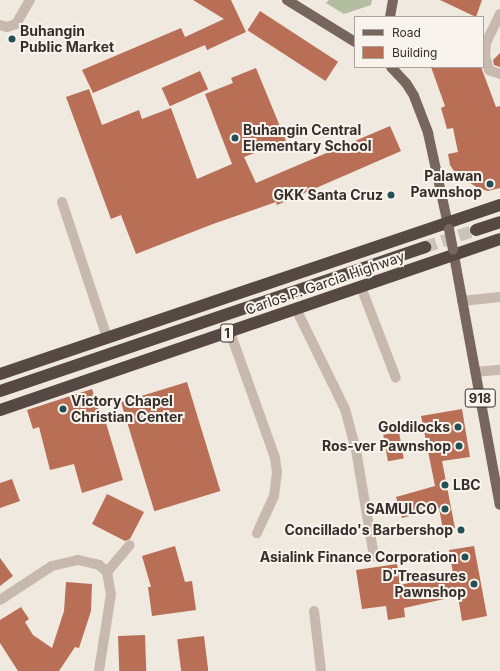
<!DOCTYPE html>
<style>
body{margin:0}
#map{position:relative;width:500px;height:671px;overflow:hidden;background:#f0e9e0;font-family:Inter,sans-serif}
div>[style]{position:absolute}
.green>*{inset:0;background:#b3bea1}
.building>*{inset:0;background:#b86f55;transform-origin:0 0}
.highway-tunnel>*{height:12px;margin-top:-6px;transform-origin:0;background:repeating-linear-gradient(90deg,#cbc4bc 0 12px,transparent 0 18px)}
.minor>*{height:10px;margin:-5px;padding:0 5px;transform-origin:5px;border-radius:5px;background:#c7b9ad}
.major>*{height:10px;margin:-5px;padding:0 5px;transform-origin:5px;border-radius:5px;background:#76665d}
.highway>*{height:12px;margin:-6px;padding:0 6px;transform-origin:6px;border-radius:6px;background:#564943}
.major-bridge>*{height:10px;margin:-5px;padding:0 5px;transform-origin:5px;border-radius:5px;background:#76665d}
.dots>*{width:11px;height:11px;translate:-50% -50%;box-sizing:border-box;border:2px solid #f8f3ec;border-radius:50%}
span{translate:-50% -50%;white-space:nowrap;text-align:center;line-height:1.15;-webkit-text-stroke:4px #f8f3ec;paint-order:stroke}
.shield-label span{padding:1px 3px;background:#f8f3ec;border:1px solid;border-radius:3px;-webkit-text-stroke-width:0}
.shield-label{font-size:13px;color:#362e2a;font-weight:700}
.poi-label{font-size:14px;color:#362e2a;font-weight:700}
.left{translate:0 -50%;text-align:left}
.right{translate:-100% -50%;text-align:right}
.street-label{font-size:14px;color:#362e2a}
.legend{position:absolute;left:354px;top:16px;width:130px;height:52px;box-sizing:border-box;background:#f8f3ec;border:1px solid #aaa49e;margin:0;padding:5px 7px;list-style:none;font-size:12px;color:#362e2a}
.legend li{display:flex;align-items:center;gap:8px;height:20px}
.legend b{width:20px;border:1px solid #aaa49e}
</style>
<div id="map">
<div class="green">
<div style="clip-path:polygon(329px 0,372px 0,371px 5px,344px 14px,326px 3px)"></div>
</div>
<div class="building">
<div style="clip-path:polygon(193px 0,231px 0,246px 32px,207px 50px,205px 45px,93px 93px,82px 70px,181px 28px,185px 37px,224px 19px)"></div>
<div style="clip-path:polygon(440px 0,482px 0,476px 17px)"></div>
<div style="left:260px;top:11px;width:93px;height:23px;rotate:33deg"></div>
<div style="clip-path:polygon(500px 53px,500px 67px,494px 65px,493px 60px)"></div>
<div style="clip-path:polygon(431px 67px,481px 67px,496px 107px,500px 106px,500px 188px,488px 191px,478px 188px,456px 174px,450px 165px,448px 154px,458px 152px,453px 128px,447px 129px,441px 108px,445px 106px)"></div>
<div style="clip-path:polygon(256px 68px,286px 141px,244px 157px,256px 183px,390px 126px,401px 151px,277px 205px,276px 202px,213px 224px,136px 254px,121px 215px,111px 219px,66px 97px,89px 89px,102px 125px,139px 110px,142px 119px,171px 108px,197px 179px,232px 164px,205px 94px,233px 83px,231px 78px)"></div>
<div style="left:200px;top:71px;width:20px;height:42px;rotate:66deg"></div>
<div style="left:187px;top:382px;width:114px;height:69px;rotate:73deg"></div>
<div style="clip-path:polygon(92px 389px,100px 414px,103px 413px,123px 480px,82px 493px,74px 464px,50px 470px,39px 427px,33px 429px,27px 410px)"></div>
<div style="clip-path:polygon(462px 409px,470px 457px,442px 461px,455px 528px,443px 530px,439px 508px,402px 518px,396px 497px,435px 486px,421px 416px)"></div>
<div style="left:399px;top:432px;width:27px;height:16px;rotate:80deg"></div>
<div style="clip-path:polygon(12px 479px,20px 501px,0 508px,0 483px)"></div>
<div style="clip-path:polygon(107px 494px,144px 512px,130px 539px,125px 541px,92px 524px)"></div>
<div style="clip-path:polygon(175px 546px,185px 582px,192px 581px,196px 610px,152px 616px,148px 587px,151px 587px,142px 556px)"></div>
<div style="clip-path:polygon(474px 546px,487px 616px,462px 621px,458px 596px,404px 608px,405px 617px,388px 620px,386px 606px,362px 609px,356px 570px,397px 564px,400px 585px,453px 573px,449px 550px)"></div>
<div style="clip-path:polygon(0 558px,13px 576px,0 586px)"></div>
<div style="clip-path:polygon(66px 582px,92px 584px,91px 611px,79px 648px,75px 647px,59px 671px,18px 671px,0 643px,0 620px,21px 607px,29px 619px,25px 622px,33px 635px,52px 648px,64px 611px)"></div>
<div style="left:145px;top:635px;width:36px;height:27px;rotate:88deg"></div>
<div style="left:204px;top:636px;width:35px;height:27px;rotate:83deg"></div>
</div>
<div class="highway-tunnel">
<div style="left:425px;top:247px;width:54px;rotate:-18.4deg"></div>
</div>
<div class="minor">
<div style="left:500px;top:14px;width:32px;rotate:116deg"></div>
<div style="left:486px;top:43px;width:13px;rotate:94deg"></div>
<div style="left:485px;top:56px;width:15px;rotate:74deg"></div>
<div style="left:489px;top:70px;width:12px;rotate:20deg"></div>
<div style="left:0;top:25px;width:7px;rotate:16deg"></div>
<div style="left:7px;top:27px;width:9px;rotate:-18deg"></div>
<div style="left:16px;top:24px;width:28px;rotate:-60deg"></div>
<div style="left:62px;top:202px;width:142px;rotate:71.6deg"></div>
<div style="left:361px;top:287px;width:97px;rotate:69deg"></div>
<div style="left:462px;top:301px;width:38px;rotate:-6deg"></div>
<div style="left:296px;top:309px;width:111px;rotate:63.9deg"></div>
<div style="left:345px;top:409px;width:42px;rotate:75deg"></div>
<div style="left:356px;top:450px;width:108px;rotate:80.4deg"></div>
<div style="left:230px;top:332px;width:134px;rotate:70.3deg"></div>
<div style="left:275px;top:458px;width:14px;rotate:82deg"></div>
<div style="left:277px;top:472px;width:24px;rotate:97deg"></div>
<div style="left:274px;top:496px;width:41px;rotate:114.7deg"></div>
<div style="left:475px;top:372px;width:25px;rotate:-5deg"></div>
<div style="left:107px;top:572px;width:35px;rotate:-50deg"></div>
<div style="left:0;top:600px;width:62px;rotate:-33.2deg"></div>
<div style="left:52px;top:566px;width:27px;rotate:-13deg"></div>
<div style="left:78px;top:560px;width:22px;rotate:13deg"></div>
<div style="left:99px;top:565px;width:11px;rotate:41deg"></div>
<div style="left:107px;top:572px;width:22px;rotate:80deg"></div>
<div style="left:111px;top:594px;width:78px;rotate:98.9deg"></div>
<div style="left:314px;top:611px;width:60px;rotate:83.3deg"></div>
</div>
<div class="major">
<div style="left:287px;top:0;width:80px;rotate:31.7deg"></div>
<div style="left:390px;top:17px;width:17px;rotate:-80deg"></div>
<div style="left:391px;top:67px;width:22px;rotate:47deg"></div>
<div style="left:406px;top:83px;width:15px;rotate:58deg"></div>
<div style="left:414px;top:96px;width:40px;rotate:69deg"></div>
<div style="left:428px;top:133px;width:98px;rotate:77.7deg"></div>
<div style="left:453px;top:250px;width:259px;rotate:79.6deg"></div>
</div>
<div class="highway">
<div style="left:476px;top:230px;width:25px;rotate:-18deg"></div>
<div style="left:0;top:374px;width:528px;rotate:-18.68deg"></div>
<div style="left:0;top:391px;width:449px;rotate:-18.7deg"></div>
<div style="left:0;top:410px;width:528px;rotate:-18.88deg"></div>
</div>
<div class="major-bridge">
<div style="left:449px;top:229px;width:21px;rotate:79deg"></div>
</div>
<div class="dots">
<div style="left:12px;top:39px;background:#244f53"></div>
<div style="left:235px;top:138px;background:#244f53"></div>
<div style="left:490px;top:184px;background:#244f53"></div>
<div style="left:391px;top:195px;background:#244f53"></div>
<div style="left:63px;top:409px;background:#244f53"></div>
<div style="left:458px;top:427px;background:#244f53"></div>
<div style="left:459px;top:446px;background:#244f53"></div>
<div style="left:445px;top:485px;background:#244f53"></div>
<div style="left:445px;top:509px;background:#244f53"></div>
<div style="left:461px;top:530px;background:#244f53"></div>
<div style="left:465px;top:557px;background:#244f53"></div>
<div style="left:474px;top:584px;background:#244f53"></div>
</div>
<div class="shield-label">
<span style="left:227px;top:333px">1</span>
<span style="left:480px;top:398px">918</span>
</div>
<div class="poi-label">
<span class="left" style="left:20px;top:39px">Buhangin<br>Public Market</span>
<span class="left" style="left:243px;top:138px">Buhangin Central<br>Elementary School</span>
<span class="right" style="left:482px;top:184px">Palawan<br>Pawnshop</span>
<span class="right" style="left:383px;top:195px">GKK Santa Cruz</span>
<span class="left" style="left:71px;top:409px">Victory Chapel<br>Christian Center</span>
<span class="right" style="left:450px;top:427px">Goldilocks</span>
<span class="right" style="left:451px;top:446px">Ros-ver Pawnshop</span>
<span class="left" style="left:453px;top:485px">LBC</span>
<span class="right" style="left:437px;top:509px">SAMULCO</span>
<span class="right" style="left:453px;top:530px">Concillado's Barbershop</span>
<span class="right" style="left:457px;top:557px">Asialink Finance Corporation</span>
<span class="right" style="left:466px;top:584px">D'Treasures<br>Pawnshop</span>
</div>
<div class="street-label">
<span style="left:325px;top:283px;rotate:-19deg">Carlos P. Garcia Highway</span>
</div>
<ul class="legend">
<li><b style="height:5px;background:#76665d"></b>Road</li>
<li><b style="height:11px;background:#b86f55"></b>Building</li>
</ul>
</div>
